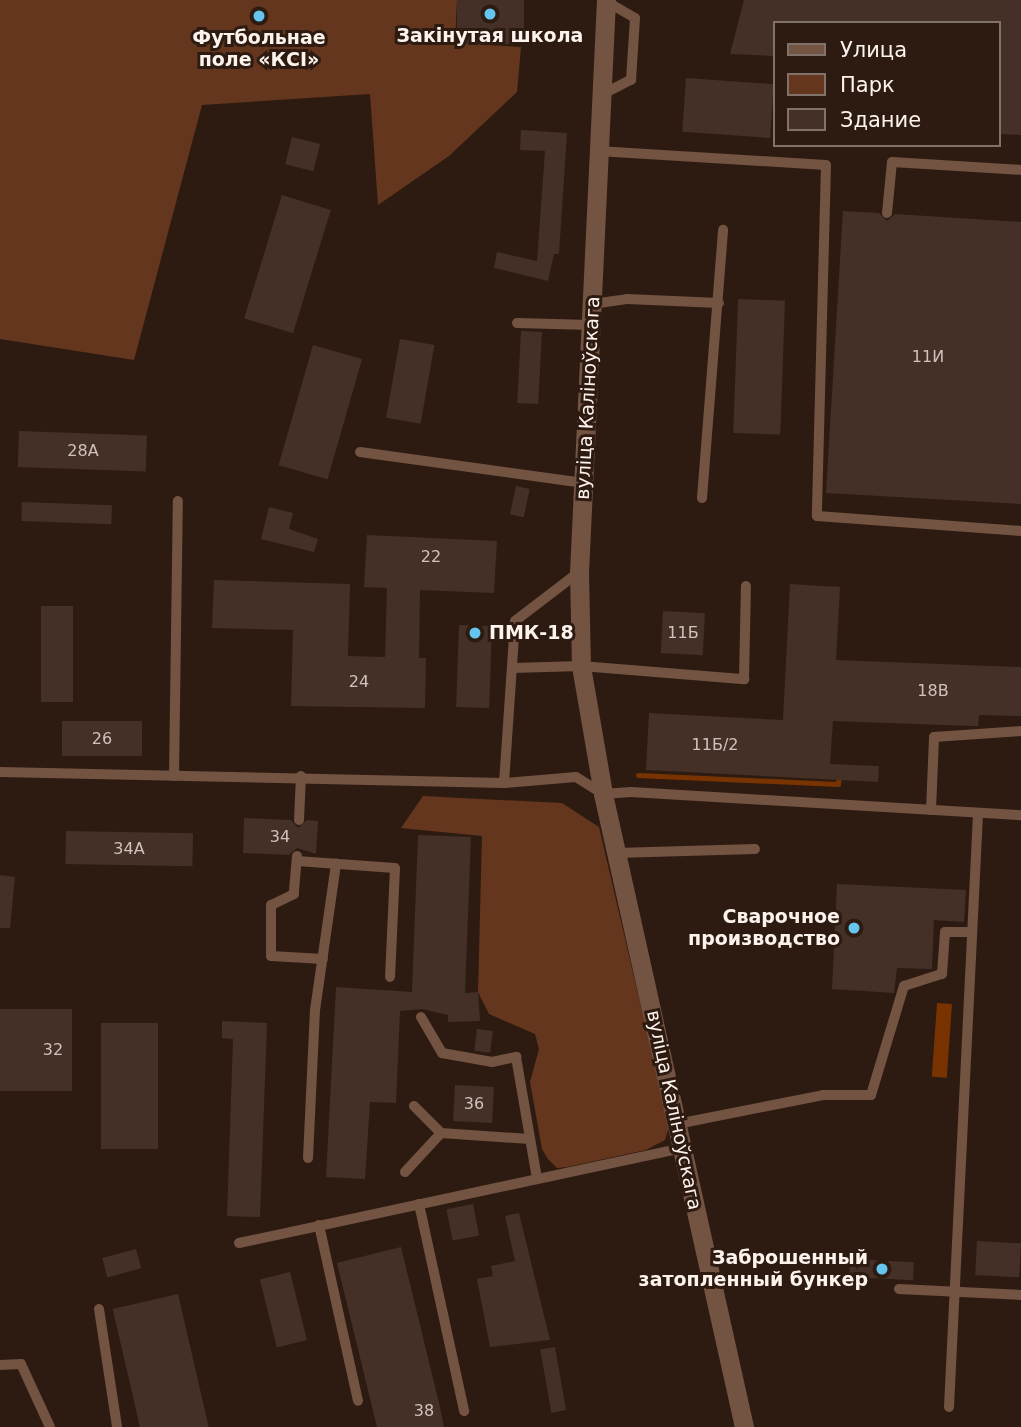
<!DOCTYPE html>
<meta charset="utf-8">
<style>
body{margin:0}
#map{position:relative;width:1021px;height:1427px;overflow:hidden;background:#2d1b11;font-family:"DejaVu Sans",sans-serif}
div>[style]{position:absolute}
.green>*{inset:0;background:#64361d}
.water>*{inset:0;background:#793300;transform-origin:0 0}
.stream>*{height:5px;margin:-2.5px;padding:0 2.5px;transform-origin:2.5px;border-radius:2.5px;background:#793300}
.building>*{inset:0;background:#443026;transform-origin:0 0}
.service>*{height:10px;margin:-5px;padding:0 5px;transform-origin:5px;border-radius:5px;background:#735342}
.tertiary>*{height:19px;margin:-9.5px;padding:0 9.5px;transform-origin:9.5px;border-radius:9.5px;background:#735342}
.dots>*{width:19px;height:19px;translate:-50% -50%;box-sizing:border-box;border:4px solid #2d1b11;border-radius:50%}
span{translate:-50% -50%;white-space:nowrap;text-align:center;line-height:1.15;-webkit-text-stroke:6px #2d1b11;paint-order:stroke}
.number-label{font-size:16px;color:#cfc2bb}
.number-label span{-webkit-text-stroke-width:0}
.poi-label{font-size:19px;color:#fdf3ed;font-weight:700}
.left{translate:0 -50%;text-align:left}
.right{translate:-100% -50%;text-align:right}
.street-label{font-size:19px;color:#fdf3ed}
.legend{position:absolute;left:773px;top:21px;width:228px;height:126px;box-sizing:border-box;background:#2d1b11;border:2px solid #807169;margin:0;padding:9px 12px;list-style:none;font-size:21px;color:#fdf3ed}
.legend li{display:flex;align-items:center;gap:14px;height:35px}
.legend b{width:35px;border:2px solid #807169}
</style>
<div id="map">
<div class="green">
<div style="clip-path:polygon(0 0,457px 0,455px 43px,521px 47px,517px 92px,449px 156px,378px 205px,370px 94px,202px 105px,134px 360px,0 339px)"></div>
<div style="clip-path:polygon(423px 796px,562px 803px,599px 827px,669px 1127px,665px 1140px,646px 1150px,567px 1167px,557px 1168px,548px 1159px,542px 1149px,530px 1082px,539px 1049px,535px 1034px,489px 1014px,478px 992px,482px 836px,401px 828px)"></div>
</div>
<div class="water">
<div style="left:937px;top:1003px;width:15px;height:74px;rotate:4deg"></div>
</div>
<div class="stream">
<div style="left:638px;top:775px;width:200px;rotate:2.6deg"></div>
<div style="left:838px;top:784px;width:9px;rotate:-84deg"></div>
</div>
<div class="building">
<div style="left:457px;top:0;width:67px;height:44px"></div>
<div style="clip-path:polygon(744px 0,1021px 0,1021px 135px,998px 134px,998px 23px,774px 23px,774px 56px,730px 54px)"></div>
<div style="left:686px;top:78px;width:88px;height:54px;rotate:4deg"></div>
<div style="clip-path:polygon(521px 130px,567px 133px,559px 254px,554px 254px,548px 281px,494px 268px,497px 252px,537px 261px,545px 151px,520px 150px)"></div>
<div style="left:292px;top:137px;width:29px;height:28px;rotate:14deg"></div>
<div style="left:282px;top:195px;width:51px;height:129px;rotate:17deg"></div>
<div style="clip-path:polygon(843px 211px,879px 213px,887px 221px,895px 214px,1021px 222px,1021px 504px,826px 493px)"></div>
<div style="left:738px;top:299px;width:47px;height:134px;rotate:2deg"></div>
<div style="left:521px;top:331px;width:21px;height:72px;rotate:3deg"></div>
<div style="left:400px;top:339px;width:35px;height:80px;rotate:10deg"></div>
<div style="left:313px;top:345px;width:51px;height:125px;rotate:16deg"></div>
<div style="left:19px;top:431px;width:128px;height:36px;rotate:2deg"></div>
<div style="left:516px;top:486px;width:14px;height:29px;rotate:12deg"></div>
<div style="left:22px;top:502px;width:90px;height:19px;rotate:2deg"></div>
<div style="clip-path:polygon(269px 507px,293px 513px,289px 529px,318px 539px,314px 552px,261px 539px)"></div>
<div style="clip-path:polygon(367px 535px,497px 541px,494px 593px,420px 590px,419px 658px,426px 658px,425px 708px,291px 706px,293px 630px,212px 628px,214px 580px,350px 584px,348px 656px,385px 657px,387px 588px,364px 587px)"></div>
<div style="clip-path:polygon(790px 584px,840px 587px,836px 660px,1021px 667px,1021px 716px,979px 715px,978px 726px,972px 726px,833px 721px,830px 764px,879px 766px,878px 782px,646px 770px,649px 713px,783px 720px)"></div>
<div style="left:41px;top:606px;width:32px;height:96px"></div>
<div style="left:663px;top:611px;width:42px;height:42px;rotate:3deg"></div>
<div style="left:459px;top:625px;width:33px;height:82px;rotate:2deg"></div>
<div style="left:62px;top:721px;width:80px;height:35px"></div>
<div style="clip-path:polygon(244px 818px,291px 820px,298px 828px,307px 820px,318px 821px,316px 854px,297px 848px,289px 855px,243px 853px)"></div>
<div style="left:66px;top:831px;width:127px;height:33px;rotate:1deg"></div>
<div style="clip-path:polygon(418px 835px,471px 837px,465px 993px,478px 992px,480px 1021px,448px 1022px,448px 1015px,422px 1009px,400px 1011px,396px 1103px,370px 1102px,365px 1179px,326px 1177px,336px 987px,412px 992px)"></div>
<div style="clip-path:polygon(0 875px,15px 877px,10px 928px,0 928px)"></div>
<div style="clip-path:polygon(837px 884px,966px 890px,964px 922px,934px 920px,932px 969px,897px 968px,894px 993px,832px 989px)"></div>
<div style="left:72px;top:1009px;width:82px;height:72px;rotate:90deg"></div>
<div style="clip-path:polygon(222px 1021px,267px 1023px,260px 1217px,227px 1216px,233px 1039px,222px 1038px)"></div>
<div style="left:101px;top:1023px;width:57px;height:126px"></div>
<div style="left:477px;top:1029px;width:16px;height:22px;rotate:7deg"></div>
<div style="left:455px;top:1085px;width:39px;height:36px;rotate:3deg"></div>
<div style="left:473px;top:1204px;width:32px;height:27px;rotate:79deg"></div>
<div style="clip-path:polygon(519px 1213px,550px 1340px,490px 1347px,477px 1279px,493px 1276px,491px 1266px,515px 1261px,505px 1216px)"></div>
<div style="left:977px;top:1241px;width:44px;height:34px;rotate:3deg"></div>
<div style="clip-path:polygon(401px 1247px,439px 1403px,444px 1427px,377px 1427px,375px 1419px,337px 1263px)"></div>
<div style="left:136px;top:1249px;width:20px;height:35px;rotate:75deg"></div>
<div style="left:850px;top:1259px;width:64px;height:18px;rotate:3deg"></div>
<div style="left:290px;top:1272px;width:70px;height:31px;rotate:76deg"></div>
<div style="left:178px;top:1294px;width:137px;height:67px;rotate:77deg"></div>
<div style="left:555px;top:1347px;width:64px;height:15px;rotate:80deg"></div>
</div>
<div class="service">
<div style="left:601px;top:95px;width:34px;rotate:-27deg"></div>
<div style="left:631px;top:80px;width:62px;rotate:-86.3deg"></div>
<div style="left:635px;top:18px;width:34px;rotate:-150deg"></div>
<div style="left:598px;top:151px;width:228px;rotate:3.5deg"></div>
<div style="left:826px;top:165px;width:351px;rotate:91.5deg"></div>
<div style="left:817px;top:516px;width:205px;rotate:4.2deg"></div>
<div style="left:887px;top:213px;width:51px;rotate:-84.4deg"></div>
<div style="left:892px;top:162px;width:129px;rotate:3.5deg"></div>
<div style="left:592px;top:304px;width:35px;rotate:-8deg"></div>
<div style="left:627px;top:299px;width:92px;rotate:2.5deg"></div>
<div style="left:517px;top:323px;width:74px;rotate:1.5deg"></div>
<div style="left:360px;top:452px;width:226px;rotate:7.9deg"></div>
<div style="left:702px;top:498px;width:269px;rotate:-85.5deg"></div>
<div style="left:512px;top:668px;width:69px;rotate:-1.7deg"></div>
<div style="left:581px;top:666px;width:164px;rotate:4.6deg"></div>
<div style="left:744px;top:679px;width:93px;rotate:-88.8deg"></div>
<div style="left:0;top:772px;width:504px;rotate:1.25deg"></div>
<div style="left:504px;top:783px;width:72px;rotate:-4.8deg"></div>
<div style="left:576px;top:777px;width:32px;rotate:32deg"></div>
<div style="left:603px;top:794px;width:28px;rotate:-4deg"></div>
<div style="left:631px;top:792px;width:391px;rotate:3.4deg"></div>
<div style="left:174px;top:776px;width:275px;rotate:-89.2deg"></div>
<div style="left:504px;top:783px;width:162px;rotate:-86.1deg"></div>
<div style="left:515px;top:621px;width:81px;rotate:-37.4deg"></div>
<div style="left:931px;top:810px;width:73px;rotate:-87.6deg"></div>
<div style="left:934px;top:737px;width:87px;rotate:-3.9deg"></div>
<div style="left:299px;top:820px;width:44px;rotate:-87.4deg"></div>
<div style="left:616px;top:853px;width:139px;rotate:-1.6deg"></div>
<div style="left:297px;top:856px;width:38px;rotate:95deg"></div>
<div style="left:294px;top:894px;width:25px;rotate:154deg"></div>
<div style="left:271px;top:905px;width:51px;rotate:90deg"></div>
<div style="left:271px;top:956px;width:52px;rotate:3.3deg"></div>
<div style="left:297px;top:861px;width:98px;rotate:4.1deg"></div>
<div style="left:395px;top:868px;width:109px;rotate:92.6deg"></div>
<div style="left:421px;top:1017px;width:42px;rotate:59.7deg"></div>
<div style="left:442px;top:1053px;width:51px;rotate:10.2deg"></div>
<div style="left:492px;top:1062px;width:25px;rotate:-12deg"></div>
<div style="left:516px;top:1057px;width:123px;rotate:80.2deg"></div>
<div style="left:414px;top:1106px;width:38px;rotate:45deg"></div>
<div style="left:441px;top:1133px;width:89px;rotate:3.9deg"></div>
<div style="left:677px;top:1124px;width:149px;rotate:-11.2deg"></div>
<div style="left:823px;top:1095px;width:48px"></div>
<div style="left:871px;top:1095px;width:114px;rotate:-73.2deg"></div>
<div style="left:904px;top:986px;width:40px;rotate:-18deg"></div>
<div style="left:942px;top:974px;width:42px;rotate:-85.9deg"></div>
<div style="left:945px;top:932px;width:27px"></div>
<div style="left:308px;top:1158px;width:148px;rotate:-87.3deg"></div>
<div style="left:315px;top:1010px;width:148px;rotate:-81.8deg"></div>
<div style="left:405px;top:1172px;width:53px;rotate:-47.3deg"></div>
<div style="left:419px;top:1204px;width:212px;rotate:77.7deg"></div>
<div style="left:319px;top:1225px;width:180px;rotate:77.5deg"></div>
<div style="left:239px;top:1243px;width:453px;rotate:-12.1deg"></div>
<div style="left:899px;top:1289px;width:122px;rotate:2.8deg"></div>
<div style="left:99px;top:1309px;width:119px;rotate:81.3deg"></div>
<div style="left:0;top:1365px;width:21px;rotate:-3deg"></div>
<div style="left:21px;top:1364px;width:69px;rotate:65.3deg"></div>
<div style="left:949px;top:1407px;width:594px;rotate:-87.2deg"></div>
</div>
<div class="tertiary">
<div style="left:606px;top:0;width:573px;rotate:92.7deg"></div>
<div style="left:579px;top:572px;width:94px;rotate:88.8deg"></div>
<div style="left:581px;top:666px;width:130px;rotate:80.2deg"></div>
<div style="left:603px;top:794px;width:649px;rotate:77.44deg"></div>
</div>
<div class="dots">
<div style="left:490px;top:14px;background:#64c5ee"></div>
<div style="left:259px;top:16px;background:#64c5ee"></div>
<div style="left:475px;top:633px;background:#64c5ee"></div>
<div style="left:854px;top:928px;background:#64c5ee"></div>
<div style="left:882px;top:1269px;background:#64c5ee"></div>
</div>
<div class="number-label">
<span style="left:928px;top:357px">11И</span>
<span style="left:83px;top:451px">28А</span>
<span style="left:431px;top:557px">22</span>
<span style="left:683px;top:633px">11Б</span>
<span style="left:359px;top:682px">24</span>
<span style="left:933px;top:691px">18В</span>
<span style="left:102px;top:739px">26</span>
<span style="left:715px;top:745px">11Б/2</span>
<span style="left:280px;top:837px">34</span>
<span style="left:129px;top:849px">34А</span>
<span style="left:53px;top:1050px">32</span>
<span style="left:474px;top:1104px">36</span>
<span style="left:424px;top:1411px">38</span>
</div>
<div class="poi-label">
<span style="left:490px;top:36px">Закінутая школа</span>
<span style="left:259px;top:49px">Футбольнае<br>поле «КСІ»</span>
<span class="left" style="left:489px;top:633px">ПМК-18</span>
<span class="right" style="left:840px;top:928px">Сварочное<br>производство</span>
<span class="right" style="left:868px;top:1269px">Заброшенный<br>затопленный бункер</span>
</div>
<div class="street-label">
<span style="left:588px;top:398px;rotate:-87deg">вуліца Каліноўскага</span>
<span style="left:674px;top:1110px;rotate:78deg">вуліца Каліноўскага</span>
</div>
<ul class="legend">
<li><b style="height:9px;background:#735342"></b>Улица</li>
<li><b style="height:19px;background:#64361d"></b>Парк</li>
<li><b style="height:19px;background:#443026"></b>Здание</li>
</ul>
</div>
